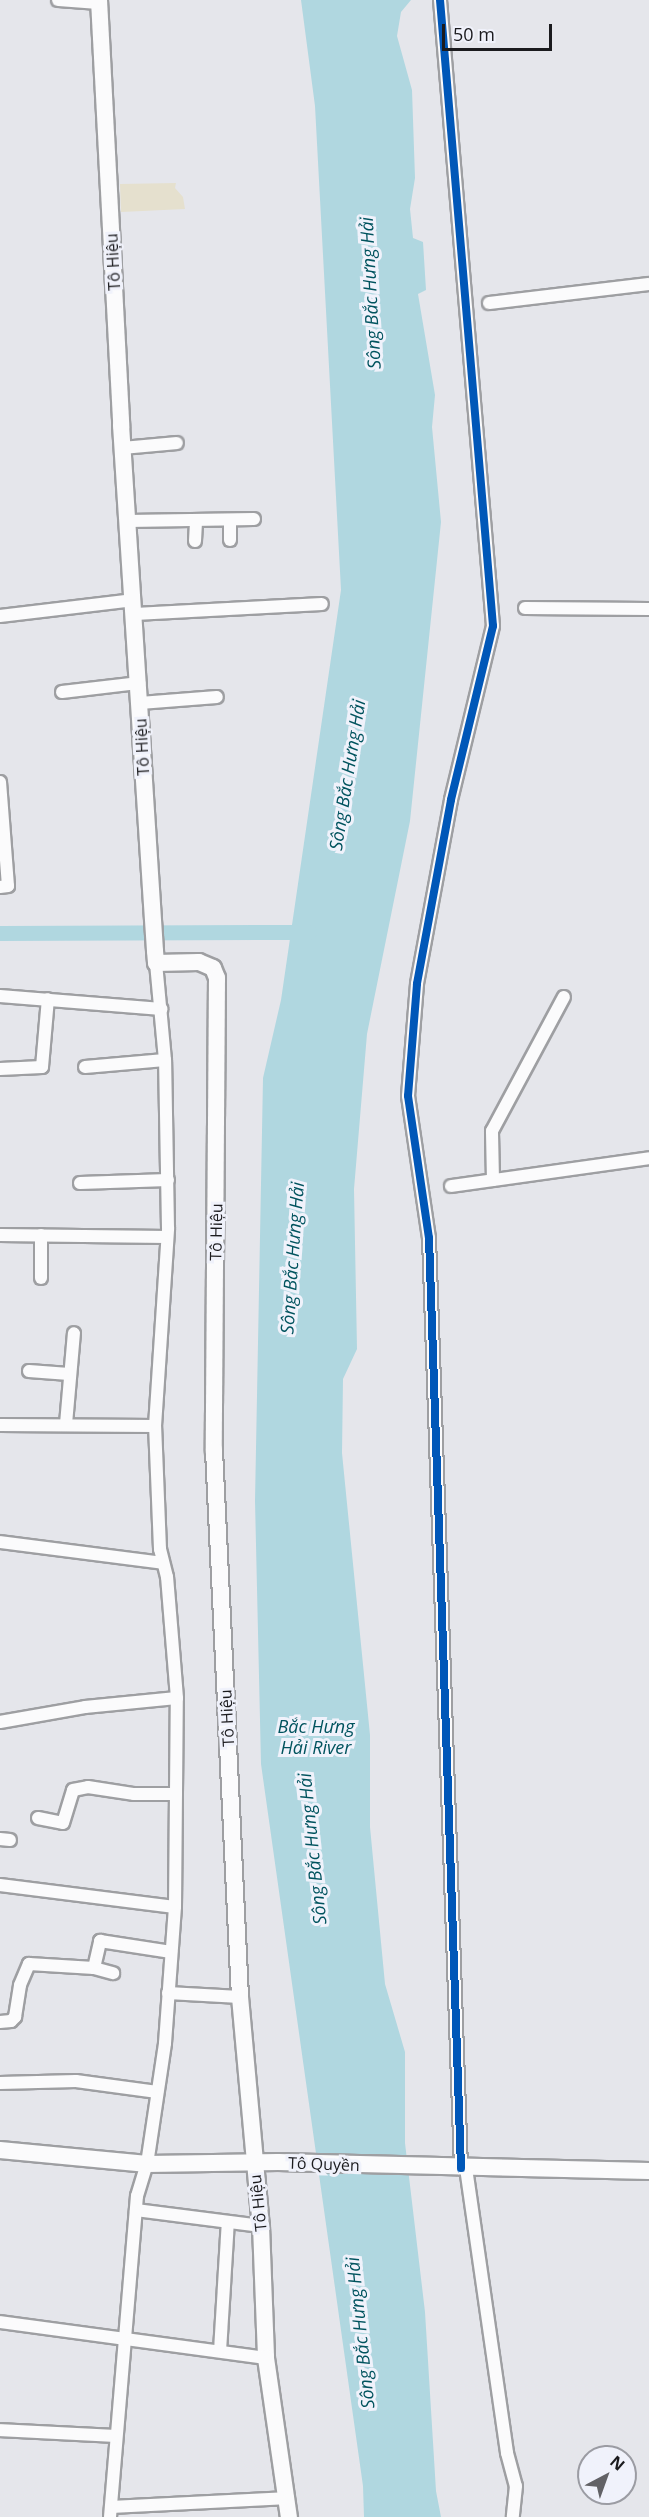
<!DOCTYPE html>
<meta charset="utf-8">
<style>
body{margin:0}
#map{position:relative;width:649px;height:2517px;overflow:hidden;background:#e5e6eb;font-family:"Open Sans",sans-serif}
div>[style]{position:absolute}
.sand>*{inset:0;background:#e5e0ce}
.water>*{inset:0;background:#b0d7e0}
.canal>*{height:15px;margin:-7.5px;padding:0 7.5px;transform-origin:7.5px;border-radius:7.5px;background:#b0d7e0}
.roads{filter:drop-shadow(2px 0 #9e9fa2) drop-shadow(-2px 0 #9e9fa2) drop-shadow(0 2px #9e9fa2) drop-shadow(0 -2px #9e9fa2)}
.minor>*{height:12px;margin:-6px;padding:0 6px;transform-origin:6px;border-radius:6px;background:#fbfbfc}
.secondary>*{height:16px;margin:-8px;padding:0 8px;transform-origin:8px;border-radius:8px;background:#fbfbfc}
.cycleway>*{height:8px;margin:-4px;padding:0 4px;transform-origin:4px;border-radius:4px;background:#0057b8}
span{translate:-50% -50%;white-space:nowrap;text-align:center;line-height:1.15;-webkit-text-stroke:6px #f0f2fb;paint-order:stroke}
.street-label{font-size:16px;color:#1b1b1e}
.water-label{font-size:18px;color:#00535e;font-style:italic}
.north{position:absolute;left:577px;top:2445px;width:60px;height:60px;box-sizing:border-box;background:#f0f2fb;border:2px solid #9b9ca3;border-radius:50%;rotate:41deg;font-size:16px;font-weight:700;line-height:24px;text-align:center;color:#1b1b1e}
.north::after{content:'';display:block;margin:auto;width:21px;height:27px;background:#626266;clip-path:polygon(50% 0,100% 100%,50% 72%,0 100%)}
.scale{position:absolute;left:442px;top:24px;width:110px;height:27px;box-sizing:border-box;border:3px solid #1b1b1e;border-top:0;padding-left:8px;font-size:18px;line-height:21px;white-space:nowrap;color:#1b1b1e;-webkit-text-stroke:4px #f0f2fb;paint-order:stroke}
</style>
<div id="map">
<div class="sand">
<div style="clip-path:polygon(176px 183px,175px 188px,183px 197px,185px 209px,121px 212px,120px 184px)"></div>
</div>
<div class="water">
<div style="clip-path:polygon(301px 0,411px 0,401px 12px,397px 36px,412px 90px,415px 178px,410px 209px,413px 238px,423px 242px,426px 290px,418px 294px,435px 395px,432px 427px,441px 522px,410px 821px,367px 1034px,354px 1189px,357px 1349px,343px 1379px,342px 1453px,370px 1735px,370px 1827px,385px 1984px,405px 2052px,405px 2143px,425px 2312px,436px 2491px,441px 2517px,364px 2517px,363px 2486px,261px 1764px,255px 1501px,263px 1078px,281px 1000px,341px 590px,315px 106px)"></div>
</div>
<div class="canal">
<div style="left:0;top:933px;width:309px;rotate:-0.2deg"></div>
</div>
<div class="roads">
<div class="minor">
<div style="left:58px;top:0;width:41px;rotate:4.2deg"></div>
<div style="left:440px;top:0;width:628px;rotate:85.16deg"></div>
<div style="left:493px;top:626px;width:179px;rotate:103.6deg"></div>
<div style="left:451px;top:800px;width:187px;rotate:100.5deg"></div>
<div style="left:417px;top:984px;width:112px;rotate:94.6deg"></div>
<div style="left:408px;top:1096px;width:144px;rotate:81.6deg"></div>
<div style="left:429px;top:1238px;width:931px;rotate:88.03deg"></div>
<div style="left:489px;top:303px;width:161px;rotate:-6.8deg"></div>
<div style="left:123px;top:448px;width:54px;rotate:-5.3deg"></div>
<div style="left:230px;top:520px;width:20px;rotate:90deg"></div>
<div style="left:128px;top:521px;width:126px;rotate:-0.9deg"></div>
<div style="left:195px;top:541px;width:21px;rotate:-87deg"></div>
<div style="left:525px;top:608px;width:124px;rotate:0.5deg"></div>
<div style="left:135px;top:614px;width:187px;rotate:-3.1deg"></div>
<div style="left:0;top:616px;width:135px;rotate:-6.8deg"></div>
<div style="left:62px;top:692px;width:78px;rotate:-6.7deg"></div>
<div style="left:140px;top:703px;width:77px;rotate:-4.5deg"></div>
<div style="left:0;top:782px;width:104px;rotate:85.6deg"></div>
<div style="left:8px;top:886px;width:8px;rotate:173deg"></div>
<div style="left:0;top:996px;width:162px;rotate:4.6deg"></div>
<div style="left:85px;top:1067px;width:80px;rotate:-5deg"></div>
<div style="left:0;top:1069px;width:42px;rotate:-2.7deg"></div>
<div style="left:42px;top:1067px;width:68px;rotate:-85deg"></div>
<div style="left:493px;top:1180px;width:49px;rotate:-91.2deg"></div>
<div style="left:492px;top:1131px;width:152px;rotate:-61.8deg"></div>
<div style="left:80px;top:1183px;width:88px;rotate:-2deg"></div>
<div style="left:451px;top:1186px;width:200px;rotate:-8deg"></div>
<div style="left:0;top:1235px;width:167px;rotate:0.7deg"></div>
<div style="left:41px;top:1278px;width:43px;rotate:-90deg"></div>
<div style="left:29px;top:1371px;width:40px;rotate:4.3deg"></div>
<div style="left:66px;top:1424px;width:91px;rotate:-85deg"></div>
<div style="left:0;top:1425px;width:155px;rotate:0.4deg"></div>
<div style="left:0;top:1542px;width:164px;rotate:7.3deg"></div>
<div style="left:0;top:1722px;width:86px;rotate:-10deg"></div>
<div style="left:85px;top:1707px;width:92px;rotate:-5.6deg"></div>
<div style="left:38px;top:1818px;width:25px;rotate:11deg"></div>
<div style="left:63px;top:1823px;width:34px;rotate:-73deg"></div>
<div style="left:73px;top:1790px;width:15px;rotate:-11deg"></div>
<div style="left:88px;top:1787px;width:47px;rotate:8.7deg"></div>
<div style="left:134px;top:1794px;width:42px"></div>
<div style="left:0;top:1839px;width:10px;rotate:6deg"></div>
<div style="left:0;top:1885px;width:176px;rotate:7.2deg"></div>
<div style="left:94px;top:1968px;width:20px;rotate:15deg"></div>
<div style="left:168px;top:1993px;width:72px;rotate:3.2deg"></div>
<div style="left:0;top:2022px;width:11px;rotate:-5deg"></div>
<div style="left:11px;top:2021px;width:6px;rotate:-45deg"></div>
<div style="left:15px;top:2017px;width:32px;rotate:-81deg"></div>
<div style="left:20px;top:1985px;width:23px;rotate:-67deg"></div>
<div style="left:29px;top:1964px;width:65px;rotate:3.5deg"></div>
<div style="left:94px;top:1968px;width:28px;rotate:-77deg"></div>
<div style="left:100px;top:1941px;width:72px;rotate:8.8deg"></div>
<div style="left:0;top:2083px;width:76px;rotate:-1.5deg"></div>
<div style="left:76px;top:2081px;width:82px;rotate:7.7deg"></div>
<div style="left:466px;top:2168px;width:288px;rotate:81.8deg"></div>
<div style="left:507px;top:2453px;width:34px;rotate:75deg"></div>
<div style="left:516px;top:2486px;width:31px;rotate:96deg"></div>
<div style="left:136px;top:2210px;width:126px;rotate:7.3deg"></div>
<div style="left:0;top:2322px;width:268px;rotate:7.7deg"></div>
<div style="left:220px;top:2351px;width:129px;rotate:-86.5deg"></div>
<div style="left:0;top:2430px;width:115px;rotate:3deg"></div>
<div style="left:112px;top:2507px;width:176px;rotate:-2.9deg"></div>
<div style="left:110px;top:2517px;width:322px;rotate:-85.2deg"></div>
<div style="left:137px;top:2196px;width:34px;rotate:-73deg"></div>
<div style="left:147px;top:2164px;width:122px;rotate:-81.5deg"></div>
<div style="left:165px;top:2043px;width:136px;rotate:-85.8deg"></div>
<div style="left:175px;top:1907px;width:209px;rotate:-89.5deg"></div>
<div style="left:177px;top:1698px;width:121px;rotate:-94.7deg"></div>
<div style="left:167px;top:1577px;width:29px;rotate:-104deg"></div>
<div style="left:160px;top:1549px;width:123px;rotate:-92.3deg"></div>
<div style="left:155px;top:1426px;width:198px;rotate:-86.2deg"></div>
<div style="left:168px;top:1228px;width:168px;rotate:-91deg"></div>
<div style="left:165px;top:1060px;width:97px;rotate:-95.3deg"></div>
</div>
<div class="secondary">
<div style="left:99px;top:0;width:426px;rotate:87deg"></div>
<div style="left:121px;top:425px;width:527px;rotate:86.3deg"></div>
<div style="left:155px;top:951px;width:12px;rotate:85deg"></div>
<div style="left:156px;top:963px;width:43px;rotate:-1.3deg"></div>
<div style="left:199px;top:962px;width:15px;rotate:23deg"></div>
<div style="left:213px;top:968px;width:11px;rotate:68deg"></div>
<div style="left:217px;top:978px;width:472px;rotate:90.4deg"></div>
<div style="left:214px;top:1450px;width:548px;rotate:87.28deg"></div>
<div style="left:240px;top:1997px;width:230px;rotate:84.8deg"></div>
<div style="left:261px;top:2226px;width:132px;rotate:87.8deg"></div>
<div style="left:266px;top:2358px;width:161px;rotate:81.8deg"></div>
<div style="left:0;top:2150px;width:148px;rotate:5.4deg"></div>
<div style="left:147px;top:2164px;width:131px;rotate:-0.9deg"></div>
<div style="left:278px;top:2162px;width:371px;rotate:1.4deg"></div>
</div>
</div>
<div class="cycleway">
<div style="left:440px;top:0;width:628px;rotate:85.16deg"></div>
<div style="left:493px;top:626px;width:179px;rotate:103.6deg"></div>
<div style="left:451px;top:800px;width:187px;rotate:100.5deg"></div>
<div style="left:417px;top:984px;width:112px;rotate:94.6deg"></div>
<div style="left:408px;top:1096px;width:144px;rotate:81.6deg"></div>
<div style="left:429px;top:1238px;width:931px;rotate:88.03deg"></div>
</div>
<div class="street-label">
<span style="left:113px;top:262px;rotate:-93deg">Tô Hiệu</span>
<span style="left:142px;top:747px;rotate:-93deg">Tô Hiệu</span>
<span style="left:216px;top:1232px;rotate:-89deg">Tô Hiệu</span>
<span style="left:227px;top:1718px;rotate:-93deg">Tô Hiệu</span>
<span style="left:324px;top:2164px;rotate:2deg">Tô Quyền</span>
<span style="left:258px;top:2203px;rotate:-96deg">Tô Hiệu</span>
</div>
<div class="water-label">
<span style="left:370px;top:293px;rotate:-93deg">Sông Bắc Hưng Hải</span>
<span style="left:347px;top:775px;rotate:-81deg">Sông Bắc Hưng Hải</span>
<span style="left:292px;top:1258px;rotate:-86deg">Sông Bắc Hưng Hải</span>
<span style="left:316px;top:1737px">Bắc Hưng<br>Hải River</span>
<span style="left:312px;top:1849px;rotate:-96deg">Sông Bắc Hưng Hải</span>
<span style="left:360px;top:2333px;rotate:-96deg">Sông Bắc Hưng Hải</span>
</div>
<div class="north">N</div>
<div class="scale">50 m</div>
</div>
